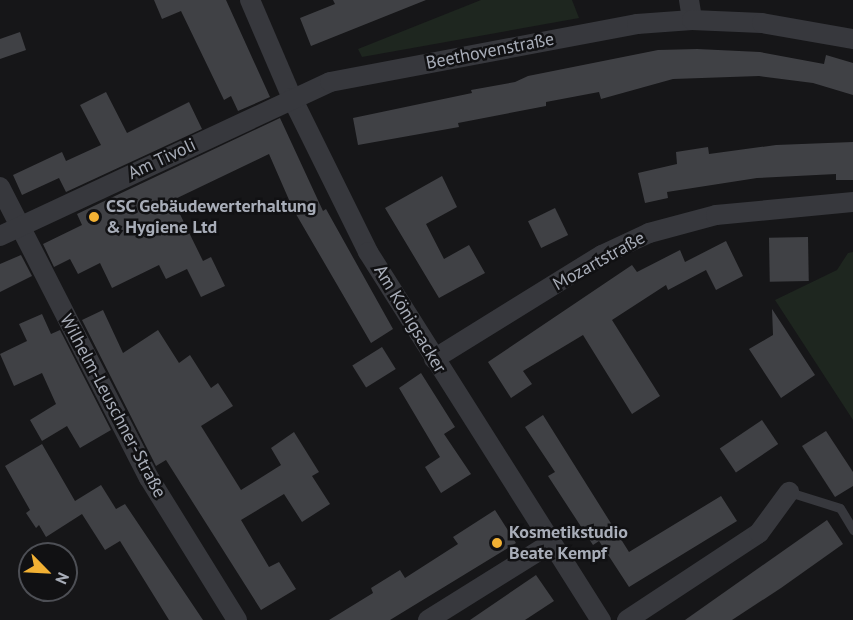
<!DOCTYPE html>
<meta charset="utf-8">
<style>
body{margin:0}
#map{position:relative;width:853px;height:620px;overflow:hidden;background:#161618;font-family:"PT Sans",sans-serif}
div>[style]{position:absolute}
.green>*{inset:0;background:#1e261f}
.building>*{inset:0;background:#404145;transform-origin:0 0}
.lane>*{height:9px;margin:-4.5px;padding:0 4.5px;transform-origin:4.5px;border-radius:4.5px;background:#37383d}
.street>*{height:20px;margin:-10px;padding:0 10px;transform-origin:10px;border-radius:10px;background:#37383d}
.dots>*{width:16px;height:16px;translate:-50% -50%;box-sizing:border-box;border:3px solid #111113;border-radius:50%}
span{translate:-50% -50%;white-space:nowrap;text-align:center;line-height:1.15;-webkit-text-stroke:5px #111113;paint-order:stroke}
.street-label{font-size:18px;color:#a8adb8}
.poi-label{font-size:18px;color:#a8adb8;font-weight:700}
.left{translate:0 -50%;text-align:left}
.north{position:absolute;left:18px;top:542px;width:60px;height:60px;box-sizing:border-box;background:#111113;border:2px solid #4d4f55;border-radius:50%;rotate:114deg;font-size:16px;font-weight:700;line-height:24px;text-align:center;color:#a8adb8}
.north::after{content:'';display:block;margin:auto;width:21px;height:27px;background:#f2b134;clip-path:polygon(50% 0,100% 100%,50% 72%,0 100%)}
</style>
<div id="map">
<div class="green">
<div style="clip-path:polygon(481px 0,572px 0,579px 18px,362px 57px,358px 49px)"></div>
<div style="clip-path:polygon(853px 252px,853px 420px,775px 300px,837px 270px,848px 253px)"></div>
</div>
<div class="building">
<div style="clip-path:polygon(154px 0,226px 0,270px 97px,238px 111px,231px 96px,224px 100px,181px 11px,162px 19px)"></div>
<div style="clip-path:polygon(333px 0,426px 0,311px 46px,300px 18px,335px 4px)"></div>
<div style="clip-path:polygon(20px 32px,26px 50px,0 59px,0 39px)"></div>
<div style="clip-path:polygon(697px 49px,760px 52px,824px 64px,826px 55px,853px 63px,853px 95px,813px 83px,759px 76px,673px 79px,601px 99px,599px 92px,546px 102px,546px 106px,458px 123px,459px 127px,358px 145px,353px 118px,472px 93px,471px 90px,515px 82px,528px 76px,658px 50px)"></div>
<div style="clip-path:polygon(106px 92px,127px 133px,189px 102px,202px 129px,66px 192px,59px 178px,22px 195px,13px 175px,62px 152px,66px 161px,101px 145px,80px 105px)"></div>
<div style="clip-path:polygon(280px 118px,323px 211px,326px 209px,393px 329px,371px 343px,293px 209px,269px 154px,173px 200px,203px 261px,211px 257px,225px 286px,201px 297px,187px 269px,166px 279px,159px 265px,112px 288px,100px 263px,78px 274px,70px 259px,54px 267px,43px 244px,82px 225px,77px 214px)"></div>
<div style="clip-path:polygon(853px 142px,853px 180px,836px 180px,836px 174px,757px 178px,667px 192px,668px 198px,645px 203px,638px 173px,677px 164px,676px 152px,708px 147px,709px 154px,776px 145px)"></div>
<div style="clip-path:polygon(442px 176px,457px 207px,426px 224px,444px 259px,469px 245px,485px 273px,439px 298px,385px 208px)"></div>
<div style="left:555px;top:208px;width:30px;height:30px;rotate:64deg"></div>
<div style="left:808px;top:237px;width:44px;height:39px;rotate:89deg"></div>
<div style="clip-path:polygon(726px 241px,743px 276px,716px 290px,706px 270px,668px 290px,666px 285px,612px 320px,660px 396px,632px 414px,583px 335px,523px 371px,532px 384px,511px 398px,488px 362px,632px 265px,637px 272px,680px 250px,685px 262px)"></div>
<div style="clip-path:polygon(21px 255px,32px 276px,0 292px,0 264px)"></div>
<div style="clip-path:polygon(772px 309px,815px 375px,781px 398px,749px 349px,773px 335px)"></div>
<div style="clip-path:polygon(103px 310px,123px 353px,158px 330px,179px 363px,190px 355px,211px 388px,218px 383px,233px 406px,201px 426px,241px 490px,281px 465px,271px 448px,294px 432px,319px 472px,312px 476px,330px 504px,302px 522px,284px 494px,241px 520px,269px 567px,279px 562px,296px 589px,261px 610px,166px 460px,156px 466px,153px 460px,82px 320px)"></div>
<div style="clip-path:polygon(42px 314px,51px 334px,60px 330px,111px 430px,80px 448px,67px 426px,42px 441px,30px 420px,56px 404px,42px 373px,14px 386px,0 354px,27px 341px,19px 324px)"></div>
<div style="left:382px;top:347px;width:26px;height:35px;rotate:58deg"></div>
<div style="clip-path:polygon(421px 373px,455px 427px,444px 434px,471px 474px,441px 493px,425px 467px,440px 457px,399px 388px)"></div>
<div style="clip-path:polygon(543px 415px,629px 552px,721px 496px,737px 521px,629px 587px,599px 541px,593px 545px,548px 476px,555px 472px,525px 427px)"></div>
<div style="left:762px;top:420px;width:29px;height:51px;rotate:56deg"></div>
<div style="clip-path:polygon(826px 431px,853px 472px,853px 486px,835px 497px,802px 446px)"></div>
<div style="clip-path:polygon(42px 444px,75px 501px,101px 485px,116px 509px,125px 504px,203px 620px,169px 620px,120px 541px,105px 550px,82px 514px,46px 537px,39px 525px,36px 528px,26px 513px,30px 510px,5px 466px)"></div>
<div style="clip-path:polygon(495px 510px,516px 543px,390px 620px,329px 620px,373px 593px,371px 588px,400px 570px,405px 578px,458px 544px,453px 537px)"></div>
<div style="clip-path:polygon(827px 520px,843px 544px,781px 588px,732px 620px,685px 620px)"></div>
<div style="clip-path:polygon(536px 575px,554px 601px,525px 620px,470px 620px)"></div>
</div>
<div class="lane">
<div style="left:789px;top:492px;width:53px;rotate:17.4deg"></div>
<div style="left:840px;top:508px;width:26px;rotate:59deg"></div>
</div>
<div class="street">
<div style="left:250px;top:0;width:107px;rotate:66.8deg"></div>
<div style="left:292px;top:98px;width:172px;rotate:63.7deg"></div>
<div style="left:368px;top:252px;width:436px;rotate:57.7deg"></div>
<div style="left:689px;top:0;width:20px;rotate:81deg"></div>
<div style="left:0;top:187px;width:327px;rotate:62.9deg"></div>
<div style="left:149px;top:478px;width:167px;rotate:58.2deg"></div>
<div style="left:0;top:236px;width:364px;rotate:-25deg"></div>
<div style="left:330px;top:82px;width:312px;rotate:-10.7deg"></div>
<div style="left:637px;top:24px;width:55px;rotate:-4.2deg"></div>
<div style="left:692px;top:20px;width:70px;rotate:2.5deg"></div>
<div style="left:762px;top:23px;width:92px;rotate:10deg"></div>
<div style="left:434px;top:359px;width:198px;rotate:-31.8deg"></div>
<div style="left:602px;top:255px;width:52px;rotate:-25.1deg"></div>
<div style="left:649px;top:233px;width:69px;rotate:-15deg"></div>
<div style="left:716px;top:215px;width:138px;rotate:-5.4deg"></div>
<div style="left:428px;top:620px;width:145px;rotate:-32deg"></div>
<div style="left:627px;top:620px;width:158px;rotate:-33.4deg"></div>
<div style="left:759px;top:533px;width:51px;rotate:-53.8deg"></div>
</div>
<div class="dots">
<div style="left:94px;top:217px;background:#f2b134"></div>
<div style="left:497px;top:543px;background:#f2b134"></div>
</div>
<div class="street-label">
<span style="left:490px;top:51px;rotate:-11deg">Beethovenstraße</span>
<span style="left:162px;top:159px;rotate:-25deg">Am Tivoli</span>
<span style="left:599px;top:261px;rotate:-29deg">Mozartstraße</span>
<span style="left:410px;top:319px;rotate:59deg">Am Königsacker</span>
<span style="left:113px;top:406px;rotate:62deg">Wilhelm-Leuschner-Straße</span>
</div>
<div class="poi-label">
<span class="left" style="left:106px;top:217px">CSC Gebäudewerterhaltung<br>&amp; Hygiene Ltd</span>
<span class="left" style="left:509px;top:543px">Kosmetikstudio<br>Beate Kempf</span>
</div>
<div class="north">N</div>
</div>
